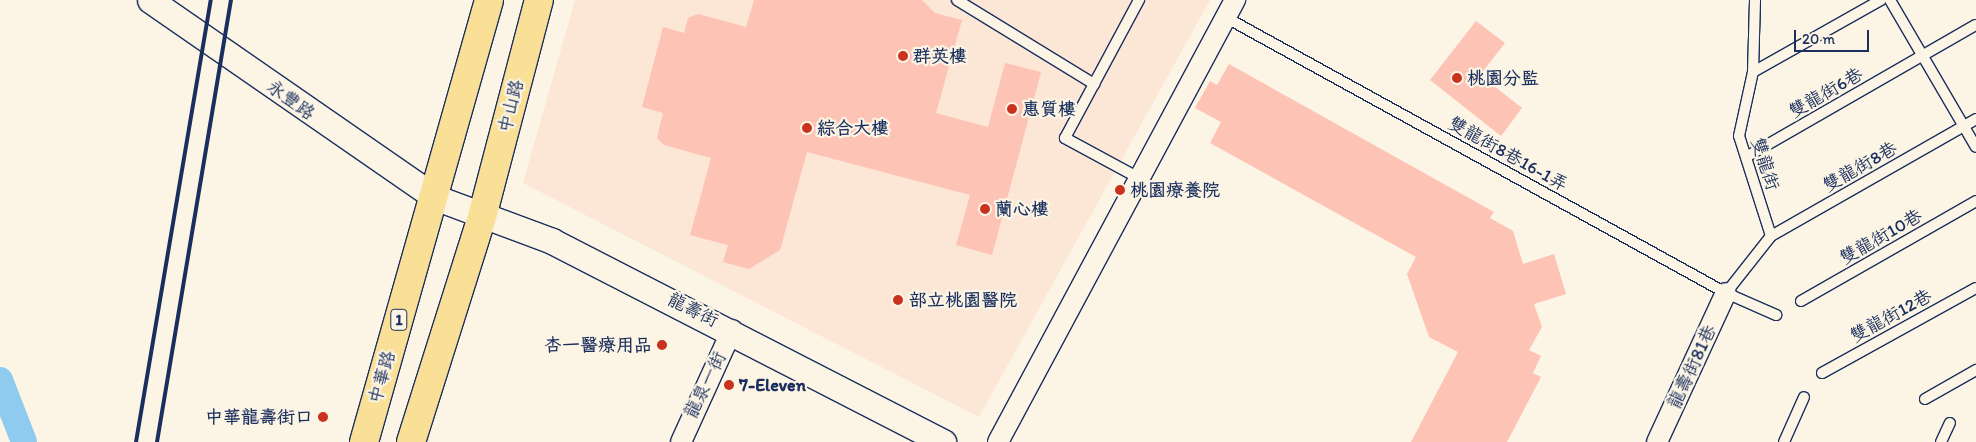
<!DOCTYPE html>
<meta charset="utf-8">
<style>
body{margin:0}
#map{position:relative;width:1976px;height:442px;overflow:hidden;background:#fcf5e5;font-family:Itim,"LXGW WenKai TC",sans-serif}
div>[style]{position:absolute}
.built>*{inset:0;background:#fce6d6}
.canal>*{height:26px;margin:-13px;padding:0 13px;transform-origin:13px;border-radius:13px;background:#8ecbef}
.building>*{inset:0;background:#fdc3b4}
.roads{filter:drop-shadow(1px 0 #1b2f5e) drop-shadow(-1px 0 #1b2f5e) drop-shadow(0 1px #1b2f5e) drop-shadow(0 -1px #1b2f5e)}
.service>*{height:10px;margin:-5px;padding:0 5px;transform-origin:5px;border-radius:5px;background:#fcf5e5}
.minor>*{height:20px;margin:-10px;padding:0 10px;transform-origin:10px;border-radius:10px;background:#fcf5e5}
.tertiary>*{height:25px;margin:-12.5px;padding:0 12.5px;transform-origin:12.5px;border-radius:12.5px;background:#fcf5e5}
.primary>*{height:28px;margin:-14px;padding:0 14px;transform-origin:14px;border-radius:14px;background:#fadf96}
.rail>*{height:4px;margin:-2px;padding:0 2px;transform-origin:2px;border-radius:2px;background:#1b2f5e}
.dots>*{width:14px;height:14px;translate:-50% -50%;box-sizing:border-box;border:2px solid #fcf5e5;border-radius:50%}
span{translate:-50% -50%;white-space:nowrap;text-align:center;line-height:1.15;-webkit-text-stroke:4.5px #fcf5e5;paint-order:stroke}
.shield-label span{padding:1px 4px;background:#fcf5e5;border:1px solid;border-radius:4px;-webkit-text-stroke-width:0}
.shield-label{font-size:16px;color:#1b2f5e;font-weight:700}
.poi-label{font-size:18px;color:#1b2f5e;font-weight:700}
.left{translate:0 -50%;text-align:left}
.right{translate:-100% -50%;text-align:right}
.street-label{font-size:18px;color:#1b2f5e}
.scale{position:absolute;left:1794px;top:30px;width:75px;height:22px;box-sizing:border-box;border:2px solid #1b2f5e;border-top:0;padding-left:6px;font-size:15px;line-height:18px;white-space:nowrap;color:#1b2f5e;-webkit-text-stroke:4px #fcf5e5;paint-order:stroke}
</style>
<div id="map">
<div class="built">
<div style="clip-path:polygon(575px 0,1210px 0,979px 417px,523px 183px)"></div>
</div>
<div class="canal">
<div style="left:0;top:380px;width:66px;rotate:68.8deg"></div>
</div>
<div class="building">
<div style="clip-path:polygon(754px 0,922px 0,935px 13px,962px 20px,936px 113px,988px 127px,1005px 63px,1041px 72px,992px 255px,956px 245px,970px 195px,807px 152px,780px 250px,749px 269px,723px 262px,728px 245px,690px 235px,711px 158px,664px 145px,657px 138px,663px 113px,642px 107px,663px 27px,684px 33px,688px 18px,698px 14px,746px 27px)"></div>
<div style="clip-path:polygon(1476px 21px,1505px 43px,1480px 75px,1522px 108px,1501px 136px,1430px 80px)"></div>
<div style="clip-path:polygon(1229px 64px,1494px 212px,1490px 218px,1513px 231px,1523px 264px,1554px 254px,1566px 294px,1534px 304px,1542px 327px,1529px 350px,1541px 356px,1533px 373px,1541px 377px,1507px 442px,1411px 442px,1458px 352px,1429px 337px,1407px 274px,1416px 257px,1210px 143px,1221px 122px,1195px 108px,1210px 81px,1217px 85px)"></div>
</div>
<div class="roads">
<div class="service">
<div style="left:957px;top:0;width:161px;rotate:31.5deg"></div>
<div style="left:1890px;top:0;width:170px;rotate:59.7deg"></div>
<div style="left:1225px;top:17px;width:572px;rotate:28.85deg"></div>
<div style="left:1726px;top:293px;width:55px;rotate:23.7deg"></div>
<div style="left:1753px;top:72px;width:147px;rotate:-29.4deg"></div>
<div style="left:1746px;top:157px;width:265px;rotate:-29.9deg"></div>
<div style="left:1137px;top:177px;width:82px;rotate:-151.6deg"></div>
<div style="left:1065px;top:138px;width:157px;rotate:-61.8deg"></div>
<div style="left:1771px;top:236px;width:236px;rotate:-29.7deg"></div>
<div style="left:1726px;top:293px;width:73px;rotate:-51.7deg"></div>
<div style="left:1771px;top:236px;width:105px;rotate:-107.7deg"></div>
<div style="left:1739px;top:136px;width:66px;rotate:-77.7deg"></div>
<div style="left:1753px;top:72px;width:72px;rotate:-88.4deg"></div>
<div style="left:1801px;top:301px;width:202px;rotate:-29.7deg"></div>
<div style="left:1822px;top:373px;width:176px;rotate:-28.9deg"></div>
<div style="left:1925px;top:399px;width:59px;rotate:-29.6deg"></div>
<div style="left:1784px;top:442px;width:49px;rotate:-66deg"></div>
<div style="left:1941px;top:442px;width:21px;rotate:-65deg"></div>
</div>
<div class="minor">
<div style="left:681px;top:442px;width:123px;rotate:-65.5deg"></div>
<div style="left:998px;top:442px;width:502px;rotate:-61.8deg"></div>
<div style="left:1657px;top:442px;width:164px;rotate:-65.2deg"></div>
</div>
<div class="tertiary">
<div style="left:150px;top:0;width:346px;rotate:34.7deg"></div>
<div style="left:434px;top:197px;width:126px;rotate:20.4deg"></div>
<div style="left:552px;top:241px;width:440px;rotate:27.2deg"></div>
</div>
<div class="primary">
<div style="left:364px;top:442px;width:459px;rotate:-74.2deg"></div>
<div style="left:411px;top:442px;width:240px;rotate:-72.5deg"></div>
<div style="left:483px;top:213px;width:220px;rotate:-75.3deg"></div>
</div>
</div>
<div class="rail">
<div style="left:136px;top:442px;width:448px;rotate:-80.4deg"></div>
<div style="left:157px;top:442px;width:448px;rotate:-80.5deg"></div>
</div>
<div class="dots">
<div style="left:903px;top:56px;background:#c8321e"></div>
<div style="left:1457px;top:78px;background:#c8321e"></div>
<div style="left:1012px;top:109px;background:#c8321e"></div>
<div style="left:807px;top:128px;background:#c8321e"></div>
<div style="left:1120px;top:190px;background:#c8321e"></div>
<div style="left:985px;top:209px;background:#c8321e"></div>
<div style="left:898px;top:300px;background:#c8321e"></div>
<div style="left:662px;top:345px;background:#c8321e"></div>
<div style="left:729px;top:385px;background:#c8321e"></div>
<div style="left:323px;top:417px;background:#c8321e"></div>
</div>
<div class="shield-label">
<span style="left:399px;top:320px">1</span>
</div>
<div class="poi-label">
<span class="left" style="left:913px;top:56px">群英樓</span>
<span class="left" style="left:1467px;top:78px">桃園分監</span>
<span class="left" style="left:1022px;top:109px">惠質樓</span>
<span class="left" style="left:817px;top:128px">綜合大樓</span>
<span class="left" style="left:1130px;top:190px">桃園療養院</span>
<span class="left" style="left:995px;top:209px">蘭心樓</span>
<span class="left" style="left:909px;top:300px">部立桃園醫院</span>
<span class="right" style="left:652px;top:345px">杏一醫療用品</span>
<span class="left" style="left:739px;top:385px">7-Eleven</span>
<span class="right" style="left:313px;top:417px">中華龍壽街口</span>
</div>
<div class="street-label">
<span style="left:1826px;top:93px;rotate:-30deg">雙龍街6巷</span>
<span style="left:291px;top:100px;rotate:36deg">永豐路</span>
<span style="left:511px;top:106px;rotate:-76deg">中山路</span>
<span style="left:1508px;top:154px;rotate:29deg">雙龍街8巷16-1弄</span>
<span style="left:1765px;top:164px;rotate:72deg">雙龍街</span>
<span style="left:1860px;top:167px;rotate:-30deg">雙龍街8巷</span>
<span style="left:1881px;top:237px;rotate:-30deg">雙龍街10巷</span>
<span style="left:693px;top:310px;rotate:26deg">龍壽街</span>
<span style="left:1891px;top:316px;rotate:-29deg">雙龍街12巷</span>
<span style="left:1692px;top:367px;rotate:-65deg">龍壽街81巷</span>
<span style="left:382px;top:377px;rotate:-74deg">中華路</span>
<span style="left:705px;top:385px;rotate:-64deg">龍泉一街</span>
</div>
<div class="scale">20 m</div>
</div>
